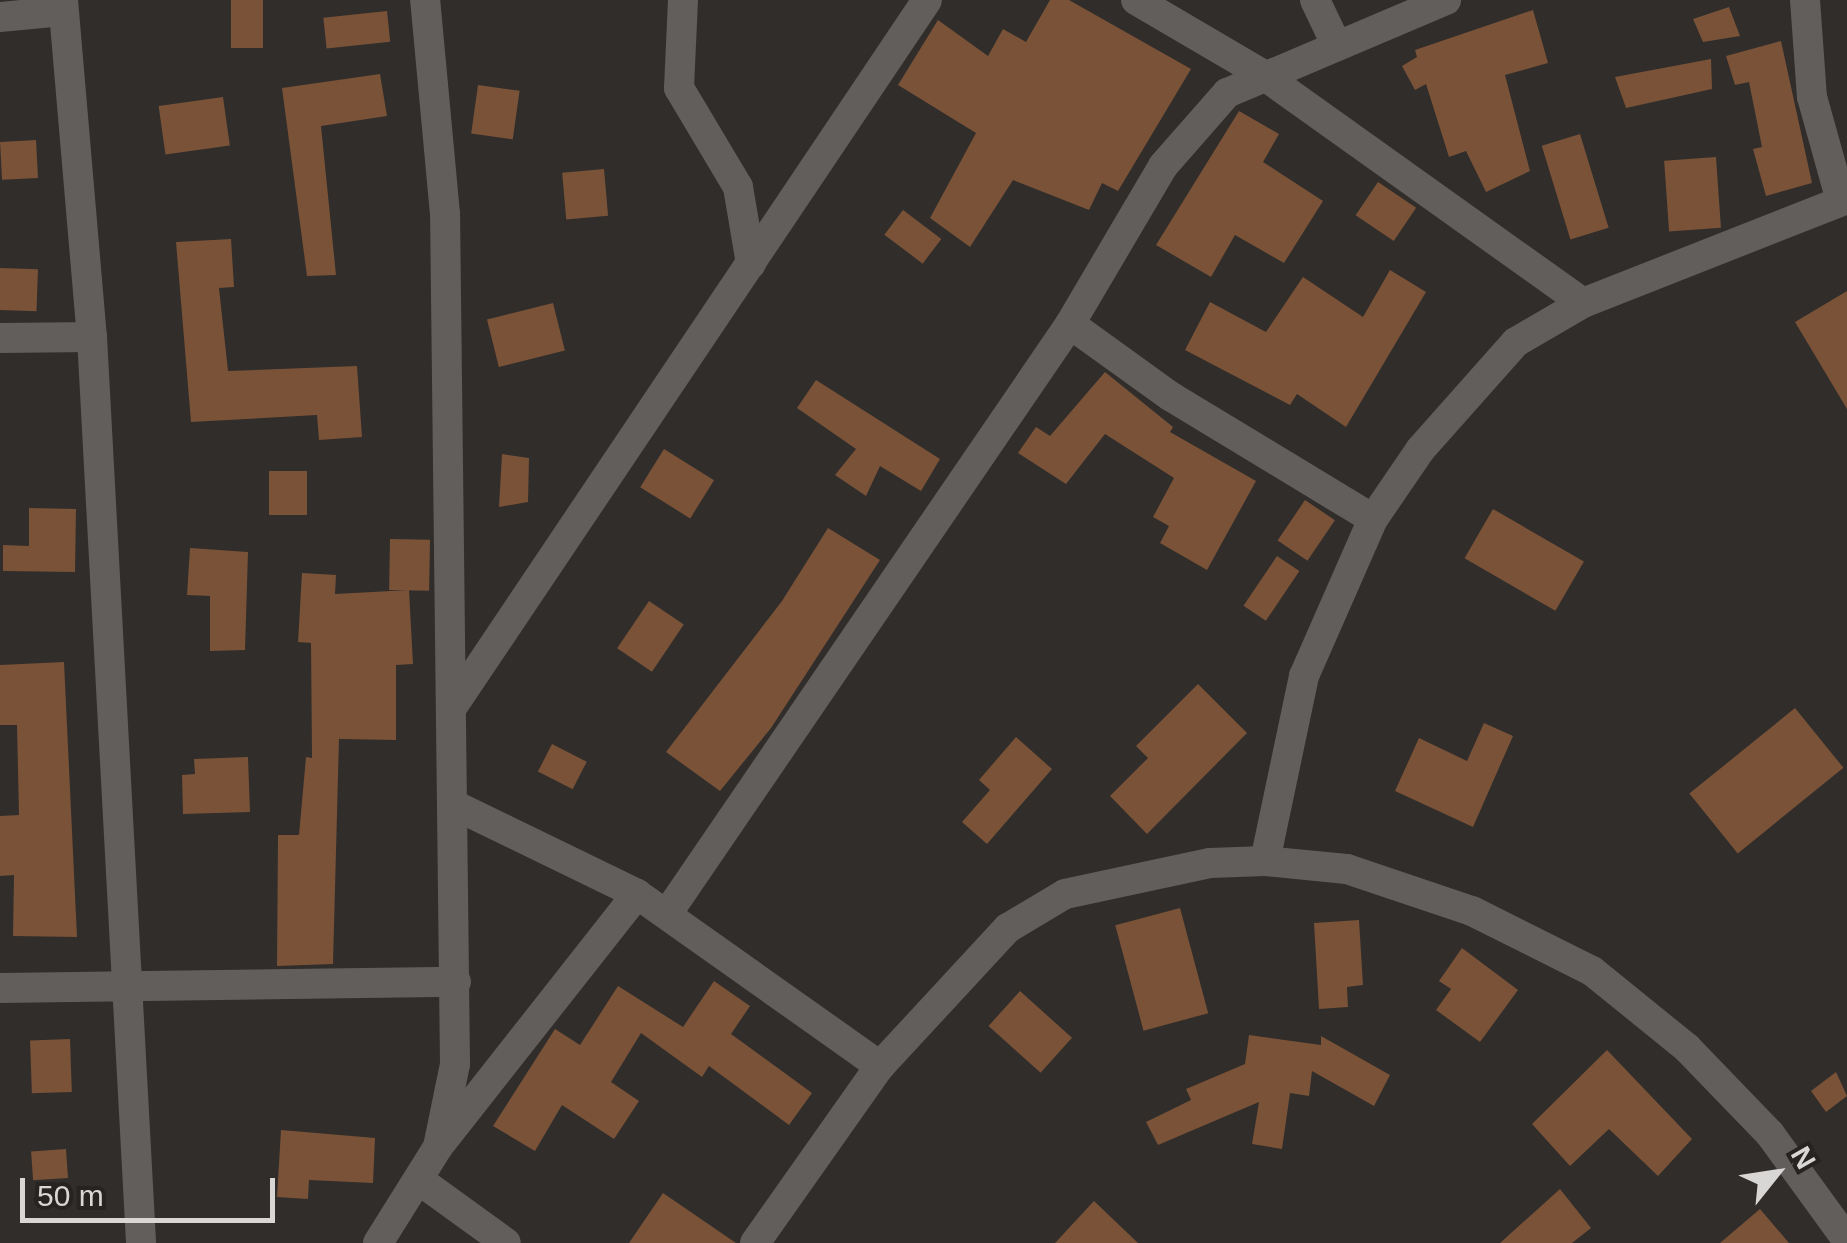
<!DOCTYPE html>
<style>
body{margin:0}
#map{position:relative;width:1847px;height:1243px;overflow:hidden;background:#302d2b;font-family:Helvetica,sans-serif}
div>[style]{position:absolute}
.building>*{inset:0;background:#795237;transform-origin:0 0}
.street>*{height:30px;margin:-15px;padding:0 15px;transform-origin:15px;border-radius:15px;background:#625e5c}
span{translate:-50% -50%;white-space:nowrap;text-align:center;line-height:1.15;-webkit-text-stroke:8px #262321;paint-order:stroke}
.north{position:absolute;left:1727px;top:1123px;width:100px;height:100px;-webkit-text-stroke:8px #262321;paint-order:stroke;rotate:60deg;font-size:28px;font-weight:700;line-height:40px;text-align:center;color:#d9d7d6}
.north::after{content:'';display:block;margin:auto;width:35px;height:45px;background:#d9d7d6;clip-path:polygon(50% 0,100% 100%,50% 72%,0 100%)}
.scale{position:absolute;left:20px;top:1178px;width:255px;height:45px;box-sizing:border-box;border:5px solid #d9d7d6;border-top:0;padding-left:12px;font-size:30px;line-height:35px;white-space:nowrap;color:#d9d7d6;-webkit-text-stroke:8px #262321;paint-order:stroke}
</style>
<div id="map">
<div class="building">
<div style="left:231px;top:0;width:32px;height:48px"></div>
<div style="clip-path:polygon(1050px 0,1069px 0,1191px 69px,1118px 191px,1102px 183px,1089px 210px,1013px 180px,970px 247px,930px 218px,976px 133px,898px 85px,938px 20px,988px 56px,1003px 29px,1026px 42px)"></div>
<div style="clip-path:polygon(1729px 7px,1740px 36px,1703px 42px,1693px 19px)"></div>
<div style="clip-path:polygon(1533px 10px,1548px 63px,1505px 75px,1530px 171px,1486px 192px,1466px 151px,1449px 157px,1426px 84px,1415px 90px,1402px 66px,1417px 57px,1415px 50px)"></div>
<div style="left:387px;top:11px;width:31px;height:64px;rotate:84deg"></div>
<div style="clip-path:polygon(1781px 41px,1812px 183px,1766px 196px,1753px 149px,1762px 147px,1749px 82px,1735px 85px,1726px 56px)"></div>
<div style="clip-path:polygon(1711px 59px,1712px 89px,1626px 108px,1615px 77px)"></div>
<div style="clip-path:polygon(380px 74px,387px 116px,321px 126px,336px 275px,307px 276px,282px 88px)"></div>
<div style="left:478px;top:85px;width:42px;height:49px;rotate:8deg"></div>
<div style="left:223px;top:97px;width:49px;height:65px;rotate:82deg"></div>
<div style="clip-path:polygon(1239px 111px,1279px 134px,1263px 162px,1323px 201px,1284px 263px,1235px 235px,1211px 277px,1156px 245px)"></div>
<div style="left:1580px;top:134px;width:98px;height:40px;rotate:73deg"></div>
<div style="left:36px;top:140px;width:38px;height:36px;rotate:87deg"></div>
<div style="left:1716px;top:157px;width:71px;height:52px;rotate:86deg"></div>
<div style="left:604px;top:169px;width:47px;height:42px;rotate:85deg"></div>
<div style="left:1378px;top:182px;width:46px;height:40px;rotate:34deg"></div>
<div style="left:903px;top:210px;width:48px;height:31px;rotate:37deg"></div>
<div style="clip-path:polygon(231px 239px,234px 287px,219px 288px,228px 371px,357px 366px,362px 437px,319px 440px,317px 415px,191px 422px,176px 242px)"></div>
<div style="left:0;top:268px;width:38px;height:42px;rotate:2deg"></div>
<div style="clip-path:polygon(1390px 270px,1426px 292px,1346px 427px,1297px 394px,1290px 405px,1185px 350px,1210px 302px,1266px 332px,1303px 277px,1363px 317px)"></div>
<div style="clip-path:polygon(1847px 291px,1847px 409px,1795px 322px)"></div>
<div style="left:553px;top:303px;width:49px;height:68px;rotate:76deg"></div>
<div style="clip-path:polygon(1105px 372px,1173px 427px,1170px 432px,1256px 481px,1207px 570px,1160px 543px,1169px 526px,1153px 517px,1174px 478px,1105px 434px,1066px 484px,1018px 453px,1036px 427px,1050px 436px)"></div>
<div style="clip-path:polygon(816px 380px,940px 459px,921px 491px,880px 466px,866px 496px,835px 475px,856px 449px,797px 408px)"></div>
<div style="left:664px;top:449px;width:59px;height:45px;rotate:32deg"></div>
<div style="clip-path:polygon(502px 454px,529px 458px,528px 502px,499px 507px)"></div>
<div style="left:269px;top:471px;width:38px;height:44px"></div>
<div style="left:1305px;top:500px;width:36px;height:49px;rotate:34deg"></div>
<div style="clip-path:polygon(29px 508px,76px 509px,75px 572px,3px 571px,3px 545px,29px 546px)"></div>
<div style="left:1493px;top:509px;width:105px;height:57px;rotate:30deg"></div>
<div style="clip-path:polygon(828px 528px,880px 560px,771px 728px,720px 791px,666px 752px,782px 601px)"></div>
<div style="left:390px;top:539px;width:40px;height:51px;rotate:1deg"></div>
<div style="clip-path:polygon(190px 548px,248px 552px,245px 650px,210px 651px,210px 596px,187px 595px)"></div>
<div style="left:1277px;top:556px;width:27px;height:60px;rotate:34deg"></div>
<div style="clip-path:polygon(302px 573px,336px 575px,335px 594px,409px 590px,413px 664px,396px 665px,396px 740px,339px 739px,333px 964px,277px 966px,278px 835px,299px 835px,306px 757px,312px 758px,311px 643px,298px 642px)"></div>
<div style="left:649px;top:601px;width:42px;height:57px;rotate:34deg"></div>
<div style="clip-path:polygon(64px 662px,77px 937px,13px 936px,14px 875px,0 876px,0 816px,19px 815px,17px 725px,0 725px,0 665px)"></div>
<div style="clip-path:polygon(1198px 684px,1247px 733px,1147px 834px,1110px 796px,1148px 758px,1136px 746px)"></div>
<div style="left:1795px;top:708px;width:77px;height:136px;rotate:51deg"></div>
<div style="clip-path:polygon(1484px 723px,1513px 736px,1473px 827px,1395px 791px,1419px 738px,1467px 761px)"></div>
<div style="clip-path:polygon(1016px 737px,1052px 769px,987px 844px,962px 822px,990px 790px,979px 780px)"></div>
<div style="left:552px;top:744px;width:39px;height:31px;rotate:27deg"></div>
<div style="clip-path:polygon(248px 757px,250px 812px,183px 814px,182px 775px,195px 774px,194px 759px)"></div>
<div style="left:1180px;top:908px;width:109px;height:67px;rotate:75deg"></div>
<div style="clip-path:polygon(1359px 920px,1363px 985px,1347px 987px,1348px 1007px,1319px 1009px,1314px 923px)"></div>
<div style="clip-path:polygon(1462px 948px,1518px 990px,1480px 1042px,1436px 1010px,1451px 989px,1439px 981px)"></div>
<div style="clip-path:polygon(714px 981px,750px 1006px,731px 1034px,812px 1093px,789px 1125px,709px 1066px,702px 1077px,641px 1033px,611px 1082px,639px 1101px,614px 1139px,562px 1105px,535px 1151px,493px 1126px,555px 1029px,580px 1045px,618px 986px,683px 1027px)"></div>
<div style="left:1020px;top:991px;width:70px;height:47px;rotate:42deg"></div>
<div style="clip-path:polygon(1249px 1035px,1321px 1045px,1321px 1036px,1390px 1075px,1374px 1106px,1312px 1071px,1309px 1096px,1290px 1093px,1282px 1149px,1252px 1144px,1259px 1102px,1158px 1145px,1146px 1122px,1191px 1100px,1186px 1089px,1245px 1064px)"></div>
<div style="left:70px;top:1039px;width:53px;height:40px;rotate:88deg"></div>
<div style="clip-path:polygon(1607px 1050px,1692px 1139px,1658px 1176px,1609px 1129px,1570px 1166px,1532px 1124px)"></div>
<div style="clip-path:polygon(1836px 1072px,1847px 1096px,1826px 1112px,1811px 1091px)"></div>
<div style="clip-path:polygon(281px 1130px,375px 1138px,373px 1183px,309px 1180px,308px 1199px,277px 1197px)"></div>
<div style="left:66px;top:1149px;width:29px;height:35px;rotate:86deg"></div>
<div style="clip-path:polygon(1560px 1189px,1591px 1228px,1572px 1243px,1500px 1243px)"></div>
<div style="clip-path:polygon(663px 1193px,736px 1243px,629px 1243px)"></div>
<div style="clip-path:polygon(1094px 1201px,1138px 1243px,1055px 1243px)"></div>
<div style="clip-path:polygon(1760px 1209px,1789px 1243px,1720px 1243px)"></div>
</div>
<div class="street">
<div style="left:63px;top:0;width:338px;rotate:85.1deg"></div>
<div style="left:92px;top:337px;width:907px;rotate:86.9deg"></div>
<div style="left:683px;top:0;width:88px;rotate:92.6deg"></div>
<div style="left:679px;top:88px;width:115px;rotate:59.2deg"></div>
<div style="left:738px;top:187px;width:78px;rotate:80.4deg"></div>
<div style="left:1136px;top:0;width:146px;rotate:30.4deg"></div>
<div style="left:1262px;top:74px;width:394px;rotate:35.5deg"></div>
<div style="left:1315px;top:0;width:47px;rotate:64.5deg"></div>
<div style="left:1805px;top:0;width:97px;rotate:85.9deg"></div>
<div style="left:1812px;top:97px;width:108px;rotate:74.4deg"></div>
<div style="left:0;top:17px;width:63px;rotate:-5.4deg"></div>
<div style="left:1070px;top:324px;width:123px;rotate:35.8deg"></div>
<div style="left:1170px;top:396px;width:237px;rotate:31.2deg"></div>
<div style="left:0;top:338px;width:92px;rotate:-0.6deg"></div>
<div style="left:453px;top:706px;width:850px;rotate:-56.12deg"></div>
<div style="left:452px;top:804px;width:206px;rotate:25.9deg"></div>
<div style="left:637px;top:894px;width:298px;rotate:35.3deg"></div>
<div style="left:1265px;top:861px;width:189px;rotate:-78.1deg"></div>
<div style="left:1304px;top:676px;width:171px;rotate:-66.3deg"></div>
<div style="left:1373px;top:519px;width:83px;rotate:-55.7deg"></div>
<div style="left:1420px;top:450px;width:144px;rotate:-48.4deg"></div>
<div style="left:1516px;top:342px;width:78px;rotate:-30.2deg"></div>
<div style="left:1583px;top:303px;width:284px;rotate:-21.5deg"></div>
<div style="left:667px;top:914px;width:714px;rotate:-55.66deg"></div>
<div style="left:1070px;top:324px;width:183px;rotate:-59.5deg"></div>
<div style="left:1163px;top:166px;width:97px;rotate:-48.8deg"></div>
<div style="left:1227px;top:93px;width:238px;rotate:-23deg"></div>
<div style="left:0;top:988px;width:456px;rotate:-0.8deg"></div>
<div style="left:441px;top:1143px;width:317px;rotate:-51.8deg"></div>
<div style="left:419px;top:1180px;width:107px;rotate:35.9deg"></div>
<div style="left:378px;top:1243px;width:113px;rotate:-58deg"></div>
<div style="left:438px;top:1147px;width:85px;rotate:-78.4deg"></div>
<div style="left:455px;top:1064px;width:850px;rotate:-90.67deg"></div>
<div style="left:445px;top:214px;width:215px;rotate:-95.3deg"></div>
<div style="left:755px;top:1243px;width:217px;rotate:-54.8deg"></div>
<div style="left:880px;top:1066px;width:188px;rotate:-47.2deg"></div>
<div style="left:1008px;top:928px;width:66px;rotate:-30.8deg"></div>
<div style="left:1065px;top:894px;width:148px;rotate:-12.1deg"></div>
<div style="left:1210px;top:863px;width:55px;rotate:-2.1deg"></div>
<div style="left:1265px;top:861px;width:82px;rotate:5.6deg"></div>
<div style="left:1347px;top:869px;width:132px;rotate:18.6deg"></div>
<div style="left:1472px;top:911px;width:134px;rotate:26.6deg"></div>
<div style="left:1592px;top:971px;width:122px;rotate:39deg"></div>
<div style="left:1687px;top:1048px;width:120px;rotate:46deg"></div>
<div style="left:1770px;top:1134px;width:131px;rotate:54deg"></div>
</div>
<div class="north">N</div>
<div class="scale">50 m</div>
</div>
